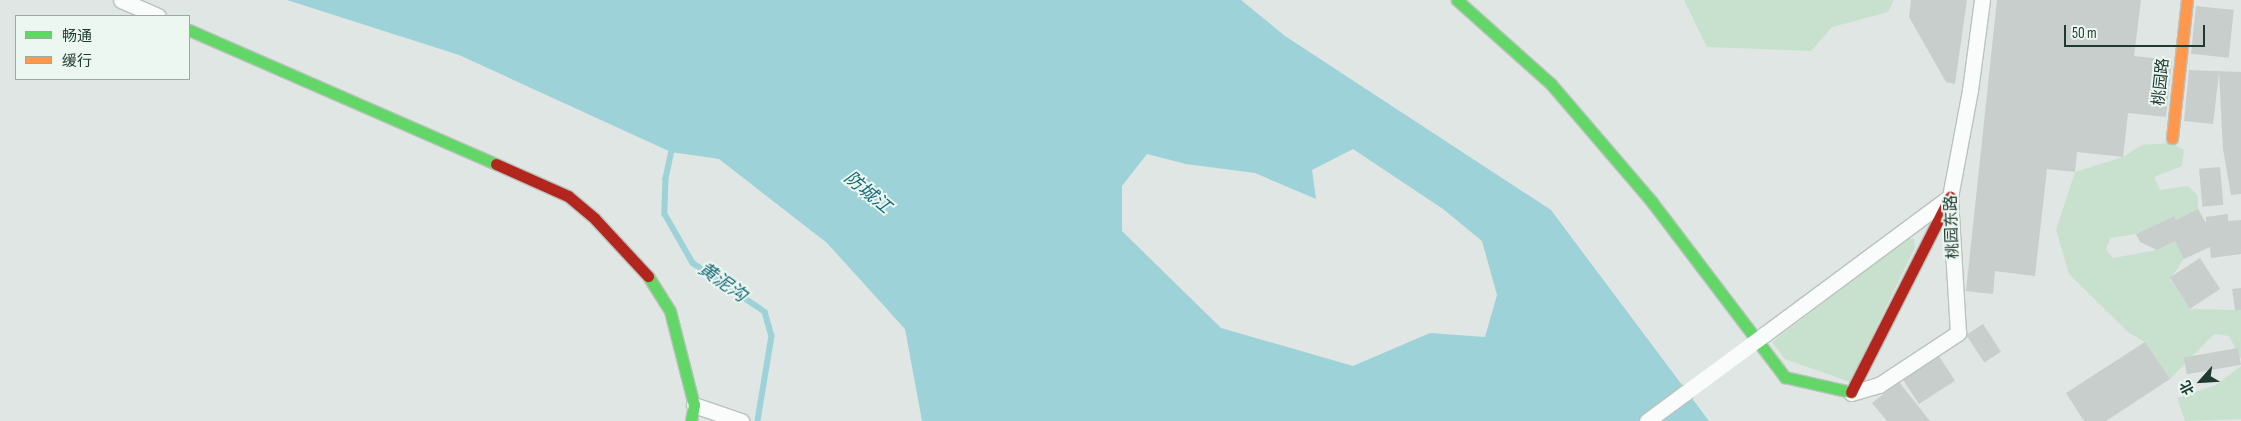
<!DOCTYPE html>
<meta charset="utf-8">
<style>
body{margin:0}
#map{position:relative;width:2241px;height:421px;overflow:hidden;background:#e0e6e3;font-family:"Sofia Sans Condensed","Noto Sans SC",sans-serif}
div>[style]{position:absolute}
.green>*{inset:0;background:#c7e1ce}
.water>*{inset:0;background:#9dd2d8}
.stream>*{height:5.5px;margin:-2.75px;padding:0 2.75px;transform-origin:2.75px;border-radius:2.75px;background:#9dd2d8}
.building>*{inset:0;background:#c7cecb;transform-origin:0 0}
.roads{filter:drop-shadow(1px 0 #b9c3be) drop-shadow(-1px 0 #b9c3be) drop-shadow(0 1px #b9c3be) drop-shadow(0 -1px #b9c3be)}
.street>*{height:15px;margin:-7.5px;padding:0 7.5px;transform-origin:7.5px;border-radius:7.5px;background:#fafbfb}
.fast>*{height:11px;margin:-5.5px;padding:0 5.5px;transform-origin:5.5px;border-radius:5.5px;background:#63d668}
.slow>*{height:11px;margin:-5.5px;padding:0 5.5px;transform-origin:5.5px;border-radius:5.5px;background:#ff974d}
.jam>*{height:11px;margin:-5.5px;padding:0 5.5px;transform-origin:5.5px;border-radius:5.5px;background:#b3261e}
.street-bridge>*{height:15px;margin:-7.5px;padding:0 7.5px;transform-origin:7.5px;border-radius:7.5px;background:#fafbfb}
span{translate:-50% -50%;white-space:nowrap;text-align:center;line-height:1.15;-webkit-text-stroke:4px #edf7f1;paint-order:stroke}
.street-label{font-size:16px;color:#1e3a31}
.water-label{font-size:18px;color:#156b78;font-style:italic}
.legend{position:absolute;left:15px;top:15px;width:175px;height:65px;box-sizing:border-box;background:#edf7f1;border:1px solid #9aaba4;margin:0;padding:6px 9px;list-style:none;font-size:15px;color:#1e3a31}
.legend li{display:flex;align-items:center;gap:10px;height:25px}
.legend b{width:25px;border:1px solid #9aaba4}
.north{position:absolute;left:2176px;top:356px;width:50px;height:50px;-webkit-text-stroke:4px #edf7f1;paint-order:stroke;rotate:244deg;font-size:14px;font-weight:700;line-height:20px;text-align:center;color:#1e3a31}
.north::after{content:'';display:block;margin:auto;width:18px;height:22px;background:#1e3a31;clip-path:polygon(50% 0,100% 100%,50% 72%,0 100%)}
.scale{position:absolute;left:2064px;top:25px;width:141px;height:22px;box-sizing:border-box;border:2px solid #1e3a31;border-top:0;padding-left:6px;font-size:15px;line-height:18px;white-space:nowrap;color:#1e3a31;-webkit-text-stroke:4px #edf7f1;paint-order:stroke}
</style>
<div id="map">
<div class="green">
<div style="clip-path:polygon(1684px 0,1894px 0,1888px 12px,1832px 27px,1811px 51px,1707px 47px)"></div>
<div style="clip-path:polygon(2171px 143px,2184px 150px,2182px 166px,2154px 177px,2160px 190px,2188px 186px,2198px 196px,2198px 209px,2176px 220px,2173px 216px,2136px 234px,2110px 238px,2106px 250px,2113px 258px,2157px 250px,2175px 241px,2184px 259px,2170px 279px,2191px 309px,2241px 310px,2241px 359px,2229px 336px,2214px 334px,2170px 379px,2145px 342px,2129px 333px,2069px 274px,2056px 230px,2075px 172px,2123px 157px,2142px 145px)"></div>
<div style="clip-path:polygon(1907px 239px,1914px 239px,1915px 247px,1850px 382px,1785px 359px,1772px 342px)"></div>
<div style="clip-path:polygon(2241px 366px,2241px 419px,2185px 421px,2177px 398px,2216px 385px)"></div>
</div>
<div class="water">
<div style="clip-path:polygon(evenodd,287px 0,1241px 0,1285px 36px,1551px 210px,1709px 421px,922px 421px,905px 329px,827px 243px,719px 159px,671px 152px,459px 55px,287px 0,1353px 149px,1443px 209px,1482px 241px,1497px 295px,1485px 337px,1430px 333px,1353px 366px,1221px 328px,1122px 231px,1122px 186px,1147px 154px,1186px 164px,1255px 173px,1316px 199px,1312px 170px,1353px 149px)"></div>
</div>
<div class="stream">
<div style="left:673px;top:146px;width:34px;rotate:102deg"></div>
<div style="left:666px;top:179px;width:35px;rotate:92deg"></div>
<div style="left:665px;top:214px;width:56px;rotate:60.3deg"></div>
<div style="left:693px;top:263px;width:87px;rotate:34.2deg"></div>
<div style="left:765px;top:312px;width:25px;rotate:74deg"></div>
<div style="left:772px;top:336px;width:86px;rotate:99.4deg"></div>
</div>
<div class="building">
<div style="clip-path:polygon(1911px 0,1967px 0,1955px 84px,1946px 82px,1909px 17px)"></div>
<div style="clip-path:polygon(1997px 0,2141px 0,2134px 56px,2172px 60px,2166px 117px,2128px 113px,2123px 157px,2077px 152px,2075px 172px,2047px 169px,2035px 276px,1995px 271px,1993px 294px,1966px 291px)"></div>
<div style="left:2196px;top:6px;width:38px;height:48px;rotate:6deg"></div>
<div style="clip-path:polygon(2189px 70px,2241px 72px,2241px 194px,2231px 195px,2223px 149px,2219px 73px,2213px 124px,2184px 121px)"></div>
<div style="left:2220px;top:167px;width:38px;height:21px;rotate:85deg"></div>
<div style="clip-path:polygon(2198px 209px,2206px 223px,2206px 217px,2228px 214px,2228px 221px,2241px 220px,2241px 254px,2211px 258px,2210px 247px,2184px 259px,2175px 241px,2157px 250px,2140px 242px,2136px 234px,2174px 216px,2176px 220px)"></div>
<div style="left:2200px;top:258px;width:37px;height:36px;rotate:57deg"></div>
<div style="clip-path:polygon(2241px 288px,2241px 310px,2235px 310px,2232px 289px)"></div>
<div style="left:1983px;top:324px;width:33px;height:20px;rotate:57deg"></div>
<div style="clip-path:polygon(2145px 342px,2170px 379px,2106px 421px,2084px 421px,2066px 393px)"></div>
<div style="left:2238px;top:348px;width:17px;height:55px;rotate:80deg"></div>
<div style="left:1937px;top:353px;width:33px;height:43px;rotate:57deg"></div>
<div style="clip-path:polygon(1899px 382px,1930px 421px,1887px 421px,1872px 403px)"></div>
</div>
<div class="roads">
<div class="street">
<div style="left:121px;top:0;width:40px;rotate:23.4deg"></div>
<div style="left:1765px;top:334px;width:227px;rotate:-36.6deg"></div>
<div style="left:1851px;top:393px;width:29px;rotate:-16deg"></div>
<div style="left:1879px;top:385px;width:95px;rotate:-33.4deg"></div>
<div style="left:1958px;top:333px;width:136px;rotate:-93.4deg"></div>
<div style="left:1950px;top:197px;width:109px;rotate:-79.4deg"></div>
<div style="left:1970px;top:90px;width:91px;rotate:-82.4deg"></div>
<div style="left:694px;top:405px;width:50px;rotate:18.8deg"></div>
<div style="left:1647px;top:421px;width:47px;rotate:-36.4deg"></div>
</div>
<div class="fast">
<div style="left:1457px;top:0;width:126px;rotate:41.8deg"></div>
<div style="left:1551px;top:84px;width:155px;rotate:49.4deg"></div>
<div style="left:1652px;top:202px;width:220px;rotate:52.8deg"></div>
<div style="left:1785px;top:377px;width:68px;rotate:12.8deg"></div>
<div style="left:189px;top:30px;width:335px;rotate:23.6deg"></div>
<div style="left:648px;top:276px;width:41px;rotate:57.8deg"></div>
<div style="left:670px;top:311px;width:97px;rotate:75.7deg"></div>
<div style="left:694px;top:405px;width:16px;rotate:101deg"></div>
</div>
<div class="slow">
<div style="left:2172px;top:138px;width:139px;rotate:-83.8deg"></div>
</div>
<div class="jam">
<div style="left:496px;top:164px;width:79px;rotate:24deg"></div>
<div style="left:568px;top:196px;width:35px;rotate:40deg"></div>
<div style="left:595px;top:219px;width:78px;rotate:47.1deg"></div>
<div style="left:1851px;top:392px;width:219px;rotate:-63.1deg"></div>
</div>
</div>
<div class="street-bridge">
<div style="left:1685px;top:393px;width:99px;rotate:-36.4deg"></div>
</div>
<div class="street-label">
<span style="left:2162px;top:82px;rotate:-84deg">桃园路</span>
<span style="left:1953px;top:227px;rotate:-92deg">桃园东路</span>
</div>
<div class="water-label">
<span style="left:867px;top:193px;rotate:40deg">防城江</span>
<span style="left:722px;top:283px;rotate:35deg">黄泥沟</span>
</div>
<ul class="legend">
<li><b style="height:6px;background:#63d668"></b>畅通</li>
<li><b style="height:6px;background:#ff974d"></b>缓行</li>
</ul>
<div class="north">北</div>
<div class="scale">50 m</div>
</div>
